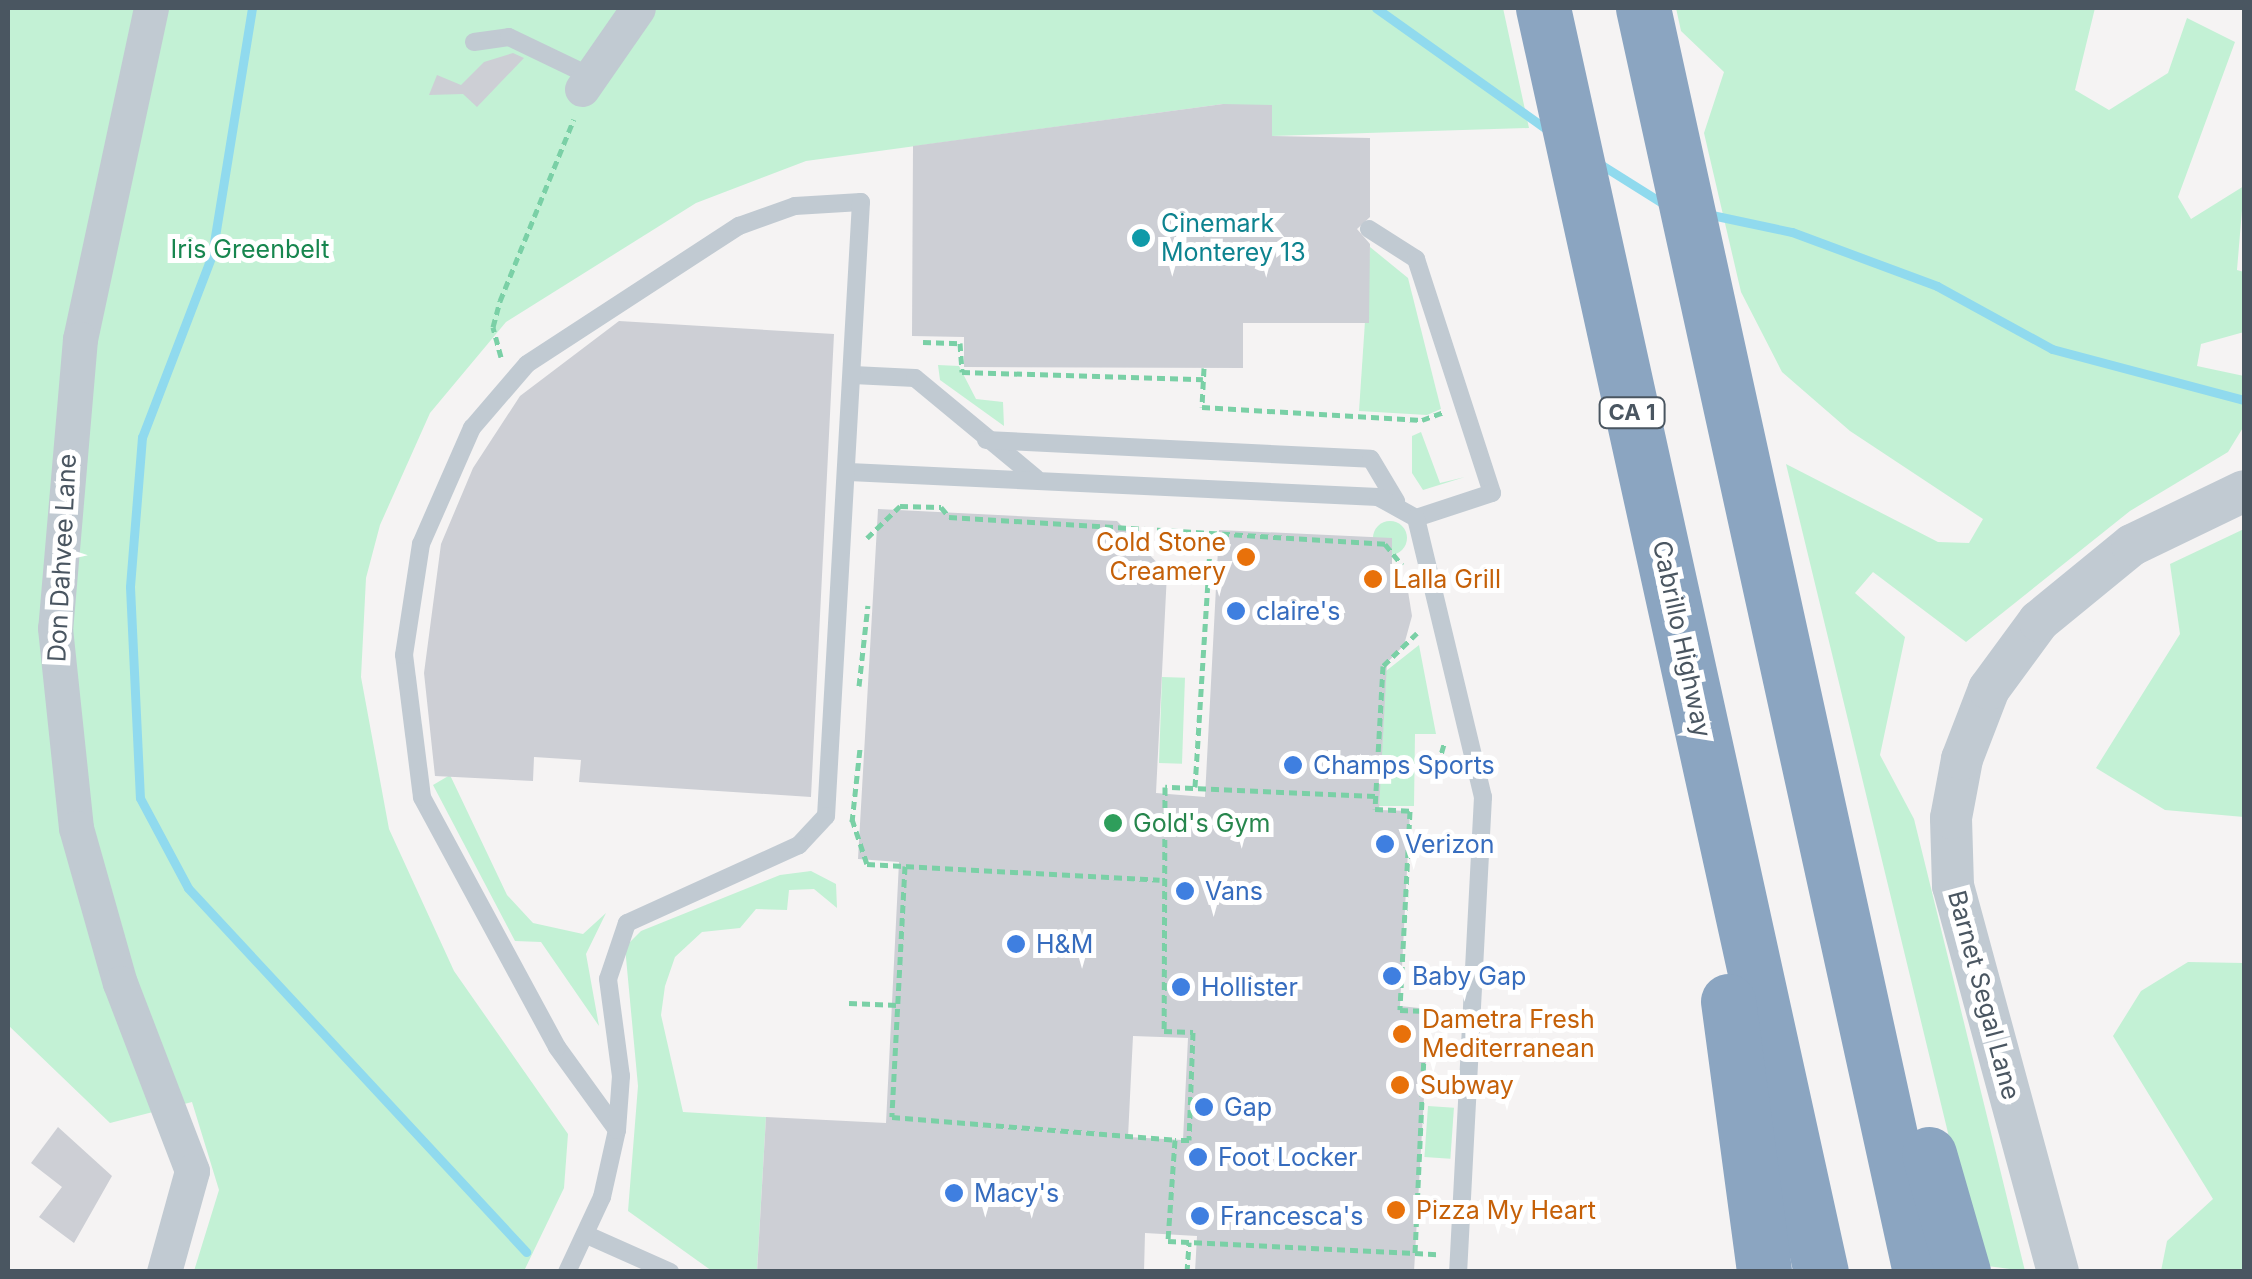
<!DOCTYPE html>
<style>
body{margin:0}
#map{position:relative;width:2252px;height:1279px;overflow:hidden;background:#f5f3f3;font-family:Inter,sans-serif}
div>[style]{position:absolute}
.green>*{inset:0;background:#c3f1d5;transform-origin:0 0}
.round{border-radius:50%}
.stream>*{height:9px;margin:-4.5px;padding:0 4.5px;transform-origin:4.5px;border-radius:4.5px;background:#90daee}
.building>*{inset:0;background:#cdcfd5}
.path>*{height:5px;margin-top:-2.5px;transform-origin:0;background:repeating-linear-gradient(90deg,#7ad0a6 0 8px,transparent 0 13px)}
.service>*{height:18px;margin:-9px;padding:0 9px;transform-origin:9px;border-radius:9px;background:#c1cad2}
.minor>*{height:35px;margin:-17.5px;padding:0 17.5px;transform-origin:17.5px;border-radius:17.5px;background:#c1cad2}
.tertiary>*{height:42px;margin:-21px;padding:0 21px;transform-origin:21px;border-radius:21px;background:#c1cad2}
.motorway>*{height:55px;margin:-27.5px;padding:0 27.5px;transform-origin:27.5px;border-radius:27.5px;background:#8ba5c1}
.dots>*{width:28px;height:28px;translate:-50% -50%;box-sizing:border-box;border:5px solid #fff;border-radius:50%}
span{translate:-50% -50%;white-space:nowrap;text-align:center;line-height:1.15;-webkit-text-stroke:10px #fff;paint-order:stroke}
.shield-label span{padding:2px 8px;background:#fff;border:2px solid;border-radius:8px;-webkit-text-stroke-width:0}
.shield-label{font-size:22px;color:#4a5661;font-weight:700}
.culture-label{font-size:25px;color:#0d838f}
.left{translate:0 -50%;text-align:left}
.park-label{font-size:25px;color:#17864f}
.food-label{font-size:25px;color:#c56008}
.right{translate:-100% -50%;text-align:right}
.street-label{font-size:25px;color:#4a5661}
.shop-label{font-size:25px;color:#366cbe}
.leisure-label{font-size:25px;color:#27864d}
.frame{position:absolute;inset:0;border:10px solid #4a5661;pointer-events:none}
</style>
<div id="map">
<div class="green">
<div style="clip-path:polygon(8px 8px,1503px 8px,1529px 128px,1272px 136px,1223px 104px,806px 161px,696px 203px,506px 322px,430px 413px,380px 525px,366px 578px,361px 677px,389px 829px,454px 971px,568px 1134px,564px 1188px,524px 1271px,194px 1271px,219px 1190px,192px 1102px,110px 1123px,8px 1025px)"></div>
<div style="clip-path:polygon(1676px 8px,2095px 8px,2075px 90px,2109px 110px,2168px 73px,2187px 18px,2235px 42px,2178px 197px,2191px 219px,2244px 186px,2237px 270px,2244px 272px,2244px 332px,2201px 344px,2197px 366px,2244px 376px,2244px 426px,2228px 452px,2130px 511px,1966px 642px,1873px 572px,1855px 593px,1905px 637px,1880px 755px,1914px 819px,2025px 1271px,1980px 1265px,1786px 464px,1938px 542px,1969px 543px,1983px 519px,1850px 431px,1782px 372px,1741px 292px,1704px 133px,1724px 72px,1681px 31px)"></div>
<div style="clip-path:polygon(1370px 247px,1408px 278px,1441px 409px,1427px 415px,1359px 411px)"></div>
<div style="clip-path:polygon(938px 365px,959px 366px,976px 399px,1003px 402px,1004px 426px,940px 380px)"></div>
<div style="clip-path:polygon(1421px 432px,1440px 483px,1465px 477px,1423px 490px,1412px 473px,1412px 436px)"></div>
<div class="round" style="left:1373px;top:521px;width:34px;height:34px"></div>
<div style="clip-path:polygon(2244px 529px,2244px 817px,2165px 810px,2096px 768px,2180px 634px,2170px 564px)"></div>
<div style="clip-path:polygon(1419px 645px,1436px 734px,1415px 734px,1414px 806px,1379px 806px,1386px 671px)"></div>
<div style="left:1162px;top:677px;width:23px;height:86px;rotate:2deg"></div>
<div style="clip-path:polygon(450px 775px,507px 895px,533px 923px,583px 934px,606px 913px,586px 954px,599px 1026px,541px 942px,515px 941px,433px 785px)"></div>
<div style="clip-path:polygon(811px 871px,836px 884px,837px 908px,814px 889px,789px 890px,787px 910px,756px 909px,740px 928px,702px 932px,675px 957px,665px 986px,661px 1015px,683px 1112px,766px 1117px,757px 1271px,712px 1271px,628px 1211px,638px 1086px,625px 947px,641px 931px,780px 875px)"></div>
<div style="clip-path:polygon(2188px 962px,2244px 963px,2244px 1271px,2161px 1271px,2167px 1241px,2213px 1199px,2113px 1036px,2141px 991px)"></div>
<div style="left:1428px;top:1106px;width:26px;height:51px;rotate:4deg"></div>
</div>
<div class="stream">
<div style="left:252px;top:8px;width:250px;rotate:99.2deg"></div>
<div style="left:212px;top:255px;width:195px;rotate:111deg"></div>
<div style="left:142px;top:437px;width:150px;rotate:94.6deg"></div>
<div style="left:130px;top:587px;width:211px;rotate:87.3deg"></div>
<div style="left:140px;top:798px;width:102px;rotate:61.9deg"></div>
<div style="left:188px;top:888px;width:497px;rotate:47.1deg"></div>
<div style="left:1376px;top:8px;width:212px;rotate:35.4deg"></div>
<div style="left:1600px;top:164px;width:79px;rotate:32.1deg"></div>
<div style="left:1707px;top:214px;width:87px;rotate:12deg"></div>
<div style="left:1792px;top:232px;width:155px;rotate:20.4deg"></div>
<div style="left:1937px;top:286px;width:131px;rotate:28.7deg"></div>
<div style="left:2052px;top:349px;width:199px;rotate:14.9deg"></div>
</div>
<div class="building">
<div style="clip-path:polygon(513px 53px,524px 58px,477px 107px,463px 94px,429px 95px,437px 75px,461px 85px,484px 62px)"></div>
<div style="clip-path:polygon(1223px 104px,1272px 105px,1272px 136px,1370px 138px,1370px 217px,1357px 229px,1370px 244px,1369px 323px,1243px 323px,1243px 368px,964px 367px,964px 337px,912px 336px,913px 146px)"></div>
<div style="clip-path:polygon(619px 321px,834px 334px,811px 797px,579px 782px,581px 760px,534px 757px,533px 781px,435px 776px,424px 673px,441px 544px,473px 468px,520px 396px)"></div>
<div style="clip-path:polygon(evenodd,878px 509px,1117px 521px,1167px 573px,1156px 793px,1205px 797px,1219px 530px,1392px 538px,1392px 567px,1407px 585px,1412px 616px,1404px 645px,1387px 663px,1379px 810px,1410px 811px,1400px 1006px,1429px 1009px,1414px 1272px,1195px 1272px,1197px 1236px,1145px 1233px,1144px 1272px,757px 1272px,766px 1117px,886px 1123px,899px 862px,858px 859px,878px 509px,1133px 1036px,1188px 1038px,1183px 1140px,1128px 1137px,1133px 1036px)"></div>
<div style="clip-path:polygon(58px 1127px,112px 1176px,74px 1243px,39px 1217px,62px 1187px,31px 1163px)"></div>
</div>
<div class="path">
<div style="left:923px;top:342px;width:37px;rotate:2deg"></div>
<div style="left:960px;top:343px;width:29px;rotate:86deg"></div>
<div style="left:962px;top:372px;width:241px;rotate:1.7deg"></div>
<div style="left:501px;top:357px;width:31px;rotate:-105deg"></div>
<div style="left:493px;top:327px;width:27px;rotate:-75deg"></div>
<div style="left:500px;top:301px;width:196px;rotate:-67.9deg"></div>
<div style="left:1204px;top:368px;width:39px;rotate:93deg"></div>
<div style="left:1202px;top:407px;width:220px;rotate:3.4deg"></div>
<div style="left:1422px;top:420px;width:23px;rotate:-20deg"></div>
<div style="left:867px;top:538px;width:46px;rotate:-44.1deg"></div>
<div style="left:900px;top:506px;width:41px;rotate:1.4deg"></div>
<div style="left:941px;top:507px;width:13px;rotate:51deg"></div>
<div style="left:949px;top:517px;width:437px;rotate:3.5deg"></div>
<div style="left:1385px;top:544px;width:27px;rotate:51deg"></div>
<div style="left:1417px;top:633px;width:47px;rotate:135.9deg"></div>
<div style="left:1383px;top:666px;width:143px;rotate:93.2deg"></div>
<div style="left:1375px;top:809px;width:35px;rotate:3deg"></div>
<div style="left:1410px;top:811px;width:199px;rotate:92.9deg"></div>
<div style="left:1400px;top:1010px;width:26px;rotate:2deg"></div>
<div style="left:1426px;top:1011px;width:242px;rotate:92.6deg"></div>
<div style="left:1415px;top:1253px;width:22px;rotate:3deg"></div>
<div style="left:859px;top:686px;width:81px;rotate:-83.7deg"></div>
<div style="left:1438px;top:765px;width:22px;rotate:-74deg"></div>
<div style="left:1195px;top:787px;width:252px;rotate:-86.4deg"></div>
<div style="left:1375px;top:796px;width:210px;rotate:-177.5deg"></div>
<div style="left:1165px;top:787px;width:244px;rotate:90.2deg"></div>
<div style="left:1164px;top:1031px;width:29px;rotate:2deg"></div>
<div style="left:1193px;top:1032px;width:108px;rotate:92.1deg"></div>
<div style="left:1189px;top:1140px;width:14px;rotate:180deg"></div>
<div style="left:1175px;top:1140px;width:101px;rotate:94deg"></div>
<div style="left:1168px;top:1241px;width:247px;rotate:2.8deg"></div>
<div style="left:852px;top:819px;width:47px;rotate:71.6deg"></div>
<div style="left:867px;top:864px;width:293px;rotate:3.1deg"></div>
<div style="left:852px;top:822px;width:74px;rotate:-83.8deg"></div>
<div style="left:905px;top:866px;width:251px;rotate:93deg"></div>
<div style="left:892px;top:1117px;width:284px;rotate:4.6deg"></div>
<div style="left:849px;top:1003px;width:49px;rotate:2.3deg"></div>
<div style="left:1187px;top:1272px;width:30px;rotate:-86deg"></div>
</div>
<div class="service">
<div style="left:474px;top:42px;width:35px;rotate:-8deg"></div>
<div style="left:509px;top:37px;width:88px;rotate:25.7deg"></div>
<div style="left:1369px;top:229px;width:56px;rotate:32.6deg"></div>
<div style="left:1416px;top:259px;width:246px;rotate:72deg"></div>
<div style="left:1492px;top:493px;width:80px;rotate:161.8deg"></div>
<div style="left:853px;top:375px;width:62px;rotate:2.8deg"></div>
<div style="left:915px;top:378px;width:157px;rotate:39.6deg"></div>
<div style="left:986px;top:440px;width:385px;rotate:2.8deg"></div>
<div style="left:1371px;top:459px;width:49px;rotate:59.2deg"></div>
<div style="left:849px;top:472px;width:530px;rotate:2.71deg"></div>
<div style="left:1378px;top:497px;width:43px;rotate:28.9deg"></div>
<div style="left:1416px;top:518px;width:287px;rotate:76.5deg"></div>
<div style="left:1483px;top:797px;width:476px;rotate:93deg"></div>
<div style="left:587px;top:1235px;width:91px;rotate:24deg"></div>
<div style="left:567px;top:1272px;width:83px;rotate:-65deg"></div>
<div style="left:602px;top:1197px;width:69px;rotate:-77.4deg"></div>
<div style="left:617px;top:1130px;width:102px;rotate:-125.9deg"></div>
<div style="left:557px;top:1047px;width:284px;rotate:-118.4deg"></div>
<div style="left:422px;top:797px;width:143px;rotate:-97.2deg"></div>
<div style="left:404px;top:655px;width:112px;rotate:-81.3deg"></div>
<div style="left:421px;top:544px;width:127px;rotate:-66.3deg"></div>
<div style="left:472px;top:428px;width:84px;rotate:-49.3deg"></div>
<div style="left:527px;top:364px;width:253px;rotate:-33.1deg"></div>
<div style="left:739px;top:226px;width:59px;rotate:-19.7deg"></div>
<div style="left:795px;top:206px;width:66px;rotate:-3.5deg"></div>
<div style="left:861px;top:202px;width:615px;rotate:93.26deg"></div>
<div style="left:826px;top:816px;width:40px;rotate:133deg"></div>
<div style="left:799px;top:845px;width:189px;rotate:155.6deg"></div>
<div style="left:627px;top:923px;width:59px;rotate:108.7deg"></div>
<div style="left:608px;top:979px;width:98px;rotate:82.4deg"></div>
<div style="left:621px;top:1076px;width:54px;rotate:94.2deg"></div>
</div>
<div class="minor">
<div style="left:151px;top:8px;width:339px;rotate:102.1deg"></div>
<div style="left:80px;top:339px;width:290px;rotate:94.9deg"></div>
<div style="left:55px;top:628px;width:201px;rotate:84deg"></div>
<div style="left:76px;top:828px;width:161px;rotate:74.2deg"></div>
<div style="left:120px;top:983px;width:201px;rotate:69deg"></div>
<div style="left:192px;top:1171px;width:105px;rotate:105.5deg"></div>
<div style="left:582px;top:89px;width:98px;rotate:-55.3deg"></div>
</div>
<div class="tertiary">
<div style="left:2058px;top:1272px;width:400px;rotate:-105.2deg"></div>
<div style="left:1953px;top:886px;width:68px;rotate:-91.7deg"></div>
<div style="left:1951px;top:818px;width:60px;rotate:-79.4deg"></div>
<div style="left:1962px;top:759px;width:75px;rotate:-68.9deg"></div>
<div style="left:1989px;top:689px;width:84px;rotate:-53.7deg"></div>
<div style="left:2039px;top:621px;width:120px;rotate:-39.3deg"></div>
<div style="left:2132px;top:545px;width:124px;rotate:-25.7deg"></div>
</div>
<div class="motorway">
<div style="left:1543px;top:8px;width:1294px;rotate:77.6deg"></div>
<div style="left:1643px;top:8px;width:1294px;rotate:77.64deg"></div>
<div style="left:1728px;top:1001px;width:273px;rotate:82.4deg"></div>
<div style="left:1929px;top:1154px;width:123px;rotate:73.9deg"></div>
</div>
<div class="dots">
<div style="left:1141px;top:238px;background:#0f9aa8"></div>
<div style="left:1246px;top:557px;background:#e8710a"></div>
<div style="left:1373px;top:579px;background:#e8710a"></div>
<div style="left:1236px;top:611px;background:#3f7fe0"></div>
<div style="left:1293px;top:765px;background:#3f7fe0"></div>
<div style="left:1113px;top:823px;background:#2e9e5b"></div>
<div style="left:1385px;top:844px;background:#3f7fe0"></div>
<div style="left:1185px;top:891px;background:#3f7fe0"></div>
<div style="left:1016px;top:944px;background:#3f7fe0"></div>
<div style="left:1392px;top:976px;background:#3f7fe0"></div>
<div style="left:1181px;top:987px;background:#3f7fe0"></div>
<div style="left:1402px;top:1034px;background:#e8710a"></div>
<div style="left:1400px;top:1085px;background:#e8710a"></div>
<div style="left:1204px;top:1107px;background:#3f7fe0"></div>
<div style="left:1198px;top:1157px;background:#3f7fe0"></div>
<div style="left:954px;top:1193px;background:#3f7fe0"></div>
<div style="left:1396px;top:1210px;background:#e8710a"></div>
<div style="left:1200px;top:1216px;background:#3f7fe0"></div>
</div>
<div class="shield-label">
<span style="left:1632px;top:413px">CA 1</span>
</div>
<div class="culture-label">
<span class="left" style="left:1161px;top:238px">Cinemark<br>Monterey 13</span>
</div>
<div class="park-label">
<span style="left:250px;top:249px">Iris Greenbelt</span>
</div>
<div class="food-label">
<span class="right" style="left:1226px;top:557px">Cold Stone<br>Creamery</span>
<span class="left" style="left:1393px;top:579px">Lalla Grill</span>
<span class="left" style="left:1422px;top:1034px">Dametra Fresh<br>Mediterranean</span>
<span class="left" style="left:1420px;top:1085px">Subway</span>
<span class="left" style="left:1416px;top:1210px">Pizza My Heart</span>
</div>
<div class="street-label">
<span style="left:62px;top:558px;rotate:-87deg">Don Dahvee Lane</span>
<span style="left:1682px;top:639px;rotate:78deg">Cabrillo Highway</span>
<span style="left:1984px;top:995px;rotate:75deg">Barnet Segal Lane</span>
</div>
<div class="shop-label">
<span class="left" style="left:1256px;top:611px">claire's</span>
<span class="left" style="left:1313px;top:765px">Champs Sports</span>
<span class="left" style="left:1405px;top:844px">Verizon</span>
<span class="left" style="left:1205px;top:891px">Vans</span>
<span class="left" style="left:1036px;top:944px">H&amp;M</span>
<span class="left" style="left:1412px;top:976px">Baby Gap</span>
<span class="left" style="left:1201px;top:987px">Hollister</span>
<span class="left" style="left:1224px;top:1107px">Gap</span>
<span class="left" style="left:1218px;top:1157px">Foot Locker</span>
<span class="left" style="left:974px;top:1193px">Macy's</span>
<span class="left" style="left:1220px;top:1216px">Francesca's</span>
</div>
<div class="leisure-label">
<span class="left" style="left:1133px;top:823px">Gold's Gym</span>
</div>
<div class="frame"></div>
</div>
